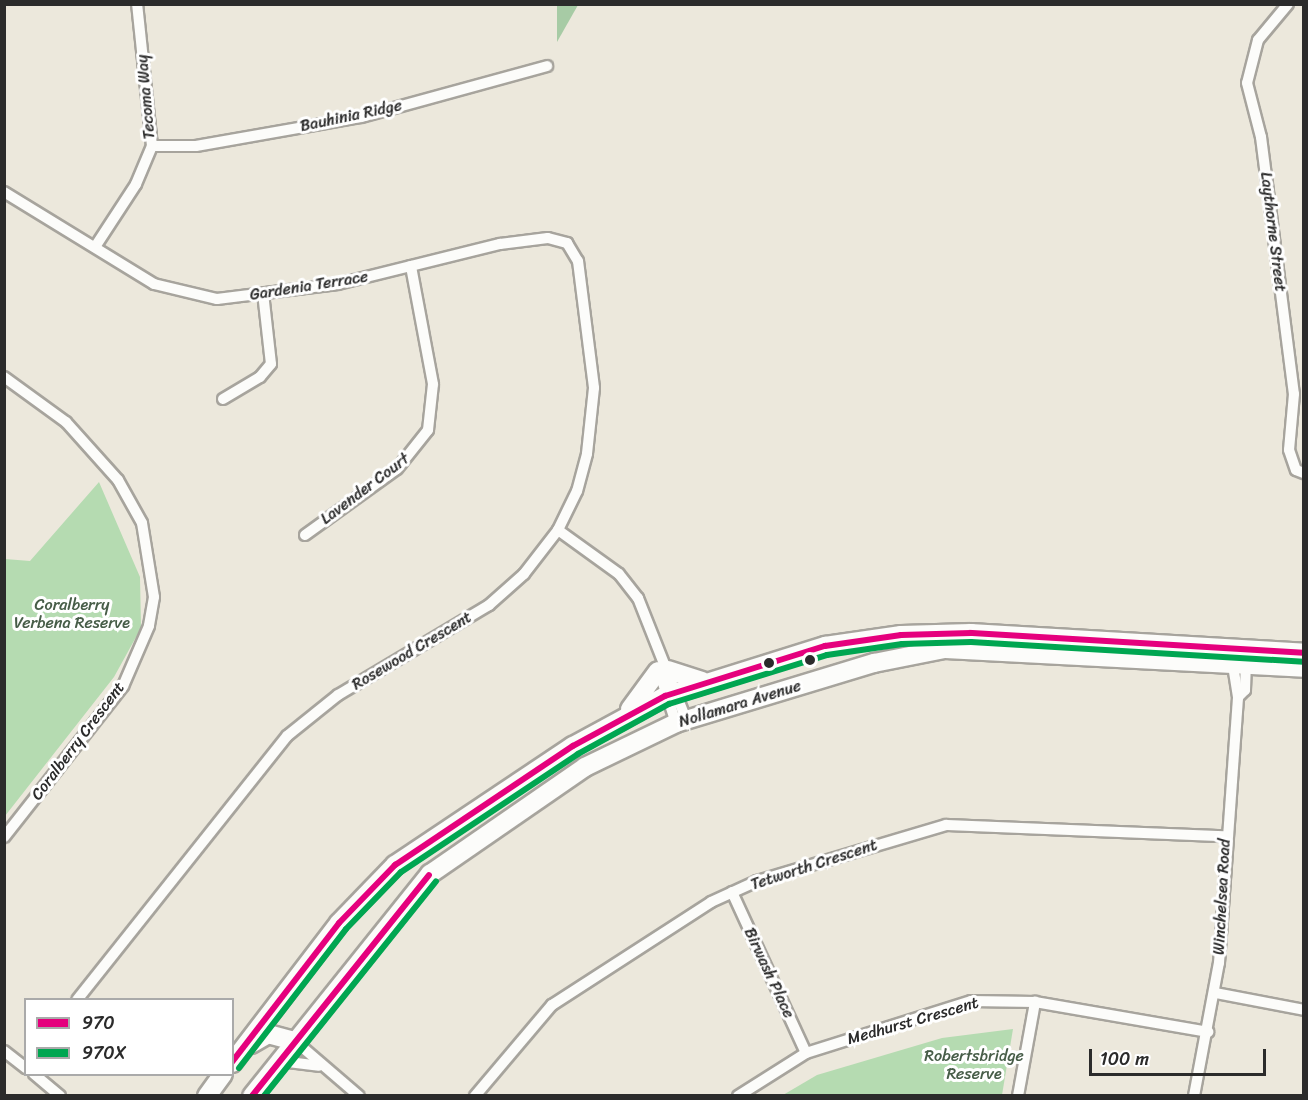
<!DOCTYPE html>
<style>
body{margin:0}
#map{position:relative;width:1308px;height:1100px;overflow:hidden;background:#ece8dc;font-family:Sriracha,sans-serif}
div>[style]{position:absolute}
.green>*{inset:0;background:#b5dbb1}
.forest>*{inset:0;background:#a7cba5}
.roads{filter:drop-shadow(2px 0 #a7a49d) drop-shadow(-2px 0 #a7a49d) drop-shadow(0 2px #a7a49d) drop-shadow(0 -2px #a7a49d)}
.minor>*{height:10px;margin:-5px;padding:0 5px;transform-origin:5px;border-radius:5px;background:#fcfcfa}
.primary>*{height:18px;margin:-9px;padding:0 9px;transform-origin:9px;border-radius:9px;background:#fcfcfa}
.bus-1>*{height:6px;margin:-3px;padding:0 3px;transform-origin:3px;border-radius:3px;background:#e5007d}
.bus-2>*{height:6px;margin:-3px;padding:0 3px;transform-origin:3px;border-radius:3px;background:#00a651}
.dots>*{width:16px;height:16px;translate:-50% -50%;box-sizing:border-box;border:3px solid #fff;border-radius:50%}
span{translate:-50% -50%;white-space:nowrap;text-align:center;line-height:1.15;-webkit-text-stroke:6px #fff;paint-order:stroke}
.street-label{font-size:16px;color:#2b2b2b}
.park-label{font-size:16px;color:#475d48}
.frame{position:absolute;inset:0;border:6px solid #2b2b2b;pointer-events:none}
.legend{position:absolute;left:24px;top:998px;width:210px;height:78px;box-sizing:border-box;background:#fff;border:2px solid #aaa;margin:0;padding:8px 10px;list-style:none;font-size:18px;color:#2b2b2b}
.legend li{display:flex;align-items:center;gap:12px;height:30px}
.legend b{width:30px;border:2px solid #aaa}
.scale{position:absolute;left:1089px;top:1049px;width:177px;height:27px;box-sizing:border-box;border:3px solid #2b2b2b;border-top:0;padding-left:8px;font-size:18px;line-height:21px;white-space:nowrap;color:#2b2b2b;-webkit-text-stroke:4px #fff;paint-order:stroke}
</style>
<div id="map">
<div class="green">
<div style="clip-path:polygon(99px 482px,140px 577px,141px 628px,114px 677px,5px 816px,5px 559px,30px 561px)"></div>
<div style="clip-path:polygon(1013px 1029px,1002px 1095px,783px 1095px,817px 1075px,942px 1038px)"></div>
</div>
<div class="forest">
<div style="clip-path:polygon(557px 5px,578px 5px,557px 42px)"></div>
</div>
<div class="roads">
<div class="minor">
<div style="left:1288px;top:4px;width:47px;rotate:129.8deg"></div>
<div style="left:1258px;top:40px;width:44px;rotate:104.3deg"></div>
<div style="left:1247px;top:83px;width:56px;rotate:75.5deg"></div>
<div style="left:1261px;top:137px;width:259px;rotate:82.7deg"></div>
<div style="left:1294px;top:394px;width:56px;rotate:95.1deg"></div>
<div style="left:1289px;top:450px;width:21px;rotate:71deg"></div>
<div style="left:1296px;top:470px;width:9px;rotate:21deg"></div>
<div style="left:152px;top:146px;width:44px"></div>
<div style="left:196px;top:146px;width:168px;rotate:-10deg"></div>
<div style="left:361px;top:117px;width:193px;rotate:-15.3deg"></div>
<div style="left:4px;top:192px;width:176px;rotate:31.5deg"></div>
<div style="left:154px;top:284px;width:65px;rotate:13.4deg"></div>
<div style="left:217px;top:299px;width:122px;rotate:-7.1deg"></div>
<div style="left:338px;top:284px;width:167px;rotate:-13.9deg"></div>
<div style="left:500px;top:244px;width:48px;rotate:-7.1deg"></div>
<div style="left:548px;top:238px;width:20px;rotate:15deg"></div>
<div style="left:567px;top:243px;width:21px;rotate:59deg"></div>
<div style="left:578px;top:261px;width:128px;rotate:82.8deg"></div>
<div style="left:594px;top:388px;width:66px;rotate:96.1deg"></div>
<div style="left:587px;top:454px;width:38px;rotate:105deg"></div>
<div style="left:577px;top:491px;width:43px;rotate:116deg"></div>
<div style="left:558px;top:530px;width:56px;rotate:127.7deg"></div>
<div style="left:524px;top:574px;width:47px;rotate:138.5deg"></div>
<div style="left:489px;top:605px;width:176px;rotate:149.2deg"></div>
<div style="left:338px;top:695px;width:65px;rotate:141.2deg"></div>
<div style="left:287px;top:736px;width:337px;rotate:128.5deg"></div>
<div style="left:95px;top:247px;width:75px;rotate:-56.9deg"></div>
<div style="left:136px;top:184px;width:41px;rotate:-67.2deg"></div>
<div style="left:152px;top:146px;width:143px;rotate:-96deg"></div>
<div style="left:4px;top:377px;width:77px;rotate:36deg"></div>
<div style="left:66px;top:422px;width:78px;rotate:48.1deg"></div>
<div style="left:118px;top:480px;width:49px;rotate:60.8deg"></div>
<div style="left:142px;top:523px;width:75px;rotate:80.8deg"></div>
<div style="left:154px;top:597px;width:29px;rotate:100deg"></div>
<div style="left:149px;top:626px;width:65px;rotate:113.4deg"></div>
<div style="left:123px;top:686px;width:192px;rotate:128.2deg"></div>
<div style="left:223px;top:399px;width:43px;rotate:-30.7deg"></div>
<div style="left:260px;top:377px;width:17px;rotate:-50deg"></div>
<div style="left:271px;top:364px;width:71px;rotate:-96.4deg"></div>
<div style="left:558px;top:530px;width:75px;rotate:35.8deg"></div>
<div style="left:619px;top:574px;width:31px;rotate:52deg"></div>
<div style="left:638px;top:598px;width:130px;rotate:68.4deg"></div>
<div style="left:305px;top:535px;width:113px;rotate:-35.7deg"></div>
<div style="left:397px;top:469px;width:50px;rotate:-51.5deg"></div>
<div style="left:428px;top:430px;width:46px;rotate:-83.8deg"></div>
<div style="left:433px;top:384px;width:120px;rotate:-100.6deg"></div>
<div style="left:658px;top:668px;width:58px;rotate:71.9deg"></div>
<div style="left:1238px;top:697px;width:10px;rotate:-45deg"></div>
<div style="left:1245px;top:690px;width:29px;rotate:-88deg"></div>
<div style="left:732px;top:892px;width:177px;rotate:65.3deg"></div>
<div style="left:1216px;top:993px;width:90px;rotate:10.9deg"></div>
<div style="left:295px;top:1041px;width:84px;rotate:40.7deg"></div>
<div style="left:4px;top:1051px;width:28px;rotate:38deg"></div>
<div style="left:280px;top:1061px;width:39px;rotate:7deg"></div>
<div style="left:34px;top:1074px;width:34px;rotate:40deg"></div>
<div style="left:475px;top:1096px;width:119px;rotate:-49.8deg"></div>
<div style="left:552px;top:1005px;width:189px;rotate:-32.9deg"></div>
<div style="left:711px;top:902px;width:51px;rotate:-24.5deg"></div>
<div style="left:757px;top:881px;width:197px;rotate:-16.5deg"></div>
<div style="left:946px;top:825px;width:279px;rotate:2.3deg"></div>
<div style="left:738px;top:1096px;width:80px;rotate:-32.3deg"></div>
<div style="left:806px;top:1053px;width:173px;rotate:-17.5deg"></div>
<div style="left:971px;top:1001px;width:64px;rotate:0.9deg"></div>
<div style="left:1035px;top:1002px;width:176px;rotate:9.8deg"></div>
<div style="left:1018px;top:1096px;width:96px;rotate:-79.7deg"></div>
<div style="left:1194px;top:1096px;width:135px;rotate:-79.4deg"></div>
<div style="left:1219px;top:963px;width:267px;rotate:-85.9deg"></div>
<div style="left:1238px;top:697px;width:38px;rotate:-99deg"></div>
</div>
<div class="primary">
<div style="left:668px;top:670px;width:36px;rotate:18deg"></div>
<div style="left:630px;top:709px;width:47px;rotate:-53.6deg"></div>
<div style="left:251px;top:1044px;width:20px;rotate:-30deg"></div>
<div style="left:268px;top:1034px;width:28px;rotate:15deg"></div>
<div style="left:232px;top:1063px;width:176px;rotate:-52.6deg"></div>
<div style="left:339px;top:923px;width:81px;rotate:-46deg"></div>
<div style="left:395px;top:865px;width:214px;rotate:-33.8deg"></div>
<div style="left:573px;top:746px;width:105px;rotate:-28.5deg"></div>
<div style="left:665px;top:696px;width:168px;rotate:-17.4deg"></div>
<div style="left:825px;top:646px;width:77px;rotate:-8.2deg"></div>
<div style="left:901px;top:635px;width:70px;rotate:-1.6deg"></div>
<div style="left:971px;top:633px;width:334px;rotate:3.4deg"></div>
<div style="left:207px;top:1096px;width:27px;rotate:-54deg"></div>
<div style="left:252px;top:1096px;width:285px;rotate:-51.3deg"></div>
<div style="left:430px;top:874px;width:188px;rotate:-34.6deg"></div>
<div style="left:585px;top:767px;width:101px;rotate:-25.8deg"></div>
<div style="left:676px;top:723px;width:207px;rotate:-16.9deg"></div>
<div style="left:874px;top:663px;width:72px;rotate:-11.2deg"></div>
<div style="left:945px;top:649px;width:360px;rotate:3deg"></div>
</div>
</div>
<div class="bus-1">
<div style="left:232px;top:1062px;width:175px;rotate:-52.4deg"></div>
<div style="left:339px;top:923px;width:81px;rotate:-46deg"></div>
<div style="left:395px;top:865px;width:214px;rotate:-33.8deg"></div>
<div style="left:573px;top:746px;width:105px;rotate:-28.5deg"></div>
<div style="left:665px;top:696px;width:168px;rotate:-17.4deg"></div>
<div style="left:825px;top:646px;width:77px;rotate:-8.2deg"></div>
<div style="left:901px;top:635px;width:70px;rotate:-1.6deg"></div>
<div style="left:971px;top:633px;width:334px;rotate:3.4deg"></div>
<div style="left:252px;top:1096px;width:283px;rotate:-51.3deg"></div>
</div>
<div class="bus-2">
<div style="left:239px;top:1068px;width:175px;rotate:-52.4deg"></div>
<div style="left:346px;top:929px;width:79px;rotate:-46deg"></div>
<div style="left:401px;top:872px;width:213px;rotate:-33.7deg"></div>
<div style="left:578px;top:754px;width:104px;rotate:-28.8deg"></div>
<div style="left:669px;top:704px;width:165px;rotate:-17.2deg"></div>
<div style="left:827px;top:655px;width:76px;rotate:-8.3deg"></div>
<div style="left:902px;top:644px;width:69px;rotate:-1.7deg"></div>
<div style="left:971px;top:642px;width:333px;rotate:3.4deg"></div>
<div style="left:264px;top:1096px;width:275px;rotate:-51.3deg"></div>
</div>
<div class="dots">
<div style="left:810px;top:660px;background:#2b2b2b"></div>
<div style="left:769px;top:663px;background:#2b2b2b"></div>
</div>
<div class="street-label">
<span style="left:146px;top:97px;rotate:-95deg">Tecoma Way</span>
<span style="left:351px;top:116px;rotate:-12deg">Bauhinia Ridge</span>
<span style="left:1273px;top:232px;rotate:83deg">Laythorne Street</span>
<span style="left:309px;top:286px;rotate:-9deg">Gardenia Terrace</span>
<span style="left:365px;top:489px;rotate:-37deg">Lavender Court</span>
<span style="left:412px;top:651px;rotate:-31deg">Rosewood Crescent</span>
<span style="left:740px;top:704px;rotate:-17deg">Nollamara Avenue</span>
<span style="left:78px;top:741px;rotate:-53deg">Coralberry Crescent</span>
<span style="left:814px;top:865px;rotate:-18deg">Tetworth Crescent</span>
<span style="left:1222px;top:897px;rotate:-87deg">Winchelsea Road</span>
<span style="left:769px;top:973px;rotate:65deg">Birwash Place</span>
<span style="left:913px;top:1021px;rotate:-16deg">Medhurst Crescent</span>
</div>
<div class="park-label">
<span style="left:72px;top:614px">Coralberry<br>Verbena Reserve</span>
<span style="left:974px;top:1065px">Robertsbridge<br>Reserve</span>
</div>
<div class="frame"></div>
<ul class="legend">
<li><b style="height:8px;background:#e5007d"></b>970</li>
<li><b style="height:8px;background:#00a651"></b>970X</li>
</ul>
<div class="scale">100 m</div>
</div>
